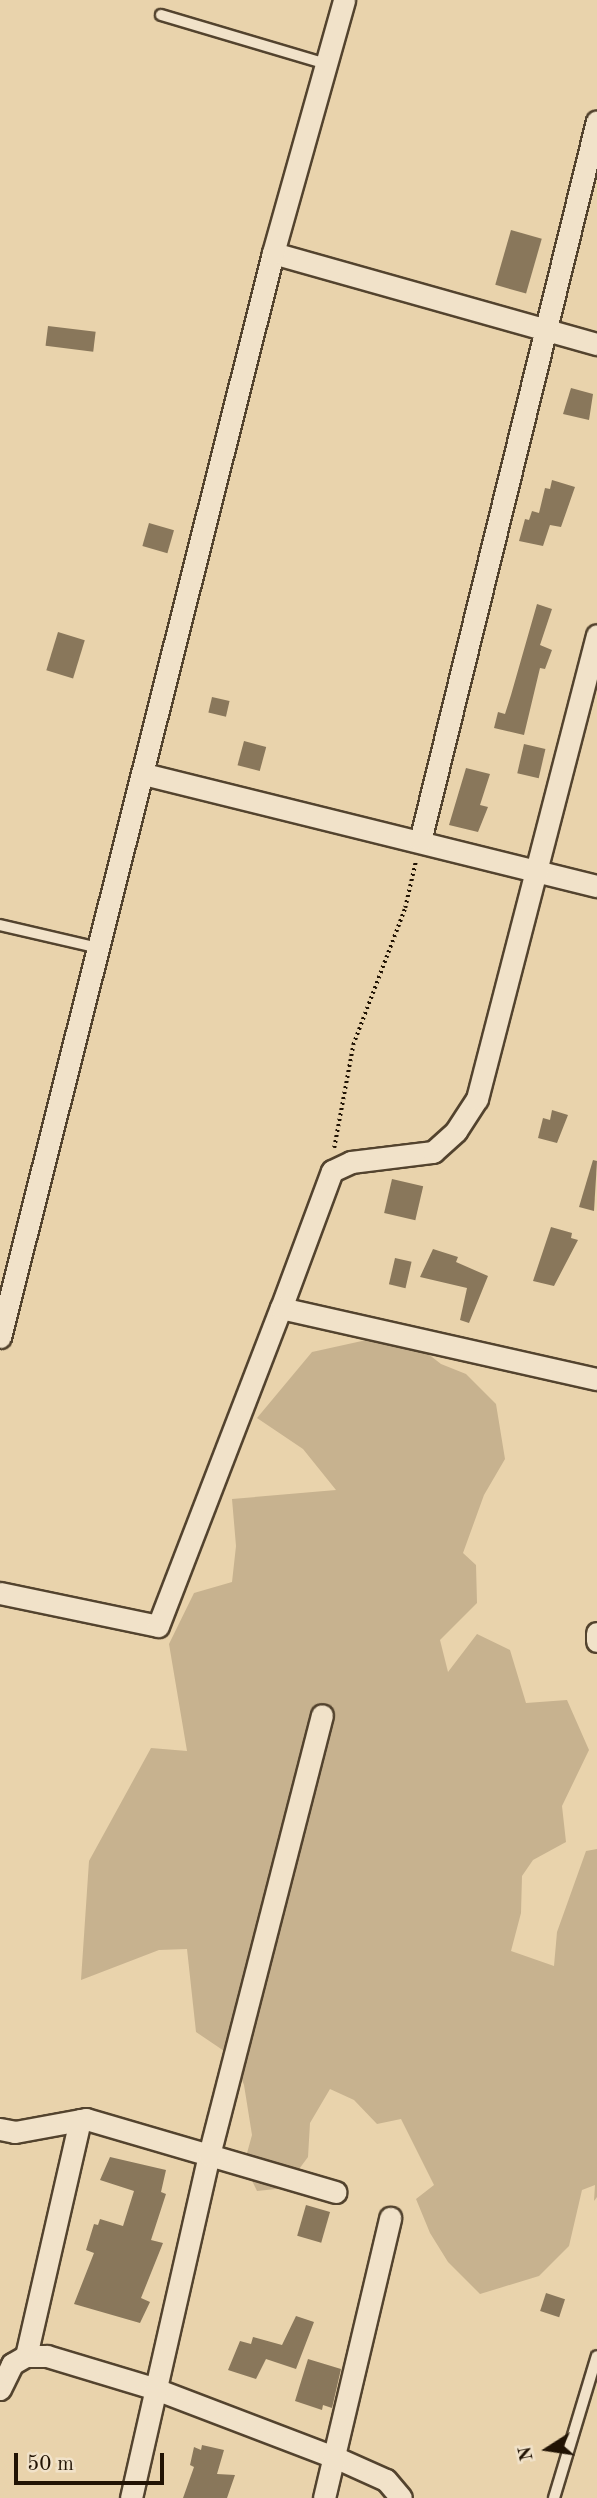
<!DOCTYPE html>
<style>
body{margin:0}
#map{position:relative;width:597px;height:2498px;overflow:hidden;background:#e9d3ac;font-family:"Old Standard TT",serif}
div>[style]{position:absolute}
.green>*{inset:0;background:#c7b28f}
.building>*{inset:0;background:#89775b;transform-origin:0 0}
.path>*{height:3.5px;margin-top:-1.75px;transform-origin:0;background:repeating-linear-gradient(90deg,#211304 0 2px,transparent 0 5.5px)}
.roads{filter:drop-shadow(2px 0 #53432e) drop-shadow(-2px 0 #53432e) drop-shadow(0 2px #53432e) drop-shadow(0 -2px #53432e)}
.service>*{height:10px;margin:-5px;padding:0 5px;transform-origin:5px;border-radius:5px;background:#f1e2c9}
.minor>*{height:21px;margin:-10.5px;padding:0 10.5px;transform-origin:10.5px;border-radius:10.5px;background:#f1e2c9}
span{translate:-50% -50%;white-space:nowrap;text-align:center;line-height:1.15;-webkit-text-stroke:6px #f1e2c9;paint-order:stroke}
.north{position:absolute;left:513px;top:2414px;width:70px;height:70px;-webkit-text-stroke:5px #f1e2c9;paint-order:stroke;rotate:258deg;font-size:19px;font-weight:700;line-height:28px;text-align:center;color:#211304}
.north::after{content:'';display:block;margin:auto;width:24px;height:32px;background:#211304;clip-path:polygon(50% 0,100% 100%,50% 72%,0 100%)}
.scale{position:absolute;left:14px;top:2453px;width:150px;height:32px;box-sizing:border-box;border:4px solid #211304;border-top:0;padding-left:9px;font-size:21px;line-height:24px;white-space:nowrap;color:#211304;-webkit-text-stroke:5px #f1e2c9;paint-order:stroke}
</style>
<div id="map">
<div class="green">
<div style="clip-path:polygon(371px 1339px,414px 1343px,441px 1364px,466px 1374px,496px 1404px,505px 1459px,484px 1495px,463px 1553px,476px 1565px,477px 1603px,440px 1640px,448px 1672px,477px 1634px,510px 1650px,526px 1703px,567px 1700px,589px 1750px,562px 1806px,566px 1842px,533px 1860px,522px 1876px,521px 1913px,511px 1951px,554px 1966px,557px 1932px,586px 1851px,597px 1849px,597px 2197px,594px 2201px,595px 2185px,582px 2190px,569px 2246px,539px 2276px,480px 2294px,448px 2262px,430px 2233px,416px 2199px,434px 2185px,401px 2119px,377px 2124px,354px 2100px,330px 2089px,310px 2123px,308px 2157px,285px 2188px,257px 2191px,244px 2164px,252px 2135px,244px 2085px,233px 2057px,196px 2032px,187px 1949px,159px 1950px,81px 1980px,89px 1861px,151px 1748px,187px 1751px,169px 1644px,194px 1593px,232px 1582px,236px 1546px,232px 1499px,336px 1490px,303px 1449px,257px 1418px,312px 1352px)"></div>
</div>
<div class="building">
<div style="left:511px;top:230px;width:32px;height:57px;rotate:16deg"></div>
<div style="left:48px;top:326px;width:48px;height:20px;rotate:7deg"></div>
<div style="clip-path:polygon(571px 388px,593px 394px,589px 420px,563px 414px)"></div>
<div style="clip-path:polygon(552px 480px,575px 487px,561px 527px,550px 525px,543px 546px,519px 541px,525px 519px,529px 520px,532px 511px,539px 513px,545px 488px,550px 489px)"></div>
<div style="left:149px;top:523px;width:26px;height:24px;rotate:16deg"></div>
<div style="clip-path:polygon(537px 604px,552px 609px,540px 645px,552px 650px,545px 669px,540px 668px,524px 735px,494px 728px,498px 712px,505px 714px,511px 695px)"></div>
<div style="left:58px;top:632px;width:28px;height:40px;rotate:17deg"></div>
<div style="left:212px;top:697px;width:18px;height:16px;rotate:13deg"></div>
<div style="left:244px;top:741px;width:23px;height:25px;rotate:15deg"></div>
<div style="left:524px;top:744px;width:22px;height:30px;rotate:13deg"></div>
<div style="clip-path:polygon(466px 768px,490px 774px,480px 805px,488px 807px,478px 832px,449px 825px)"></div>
<div style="clip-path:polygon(552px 1110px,568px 1115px,557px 1143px,538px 1138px,543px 1118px,550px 1120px)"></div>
<div style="clip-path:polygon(593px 1160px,597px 1161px,594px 1211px,579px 1207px)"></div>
<div style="left:392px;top:1179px;width:32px;height:35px;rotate:13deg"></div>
<div style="clip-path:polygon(551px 1227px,572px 1233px,571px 1238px,578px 1240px,554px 1286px,533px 1281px)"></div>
<div style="clip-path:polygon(433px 1249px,458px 1257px,456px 1262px,488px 1276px,469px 1323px,460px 1320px,467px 1288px,420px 1277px)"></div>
<div style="left:395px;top:1258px;width:17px;height:27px;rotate:13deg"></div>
<div style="clip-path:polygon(110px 2157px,166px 2170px,161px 2192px,166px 2194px,151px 2240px,163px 2243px,141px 2298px,150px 2302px,140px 2323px,74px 2304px,94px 2253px,86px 2250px,94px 2224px,98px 2225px,100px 2219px,123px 2226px,134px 2191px,100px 2180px)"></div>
<div style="left:306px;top:2205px;width:25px;height:32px;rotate:16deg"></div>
<div style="left:546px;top:2293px;width:20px;height:19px;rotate:18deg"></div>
<div style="clip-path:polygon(296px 2316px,314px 2322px,296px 2369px,266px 2359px,256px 2379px,228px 2370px,240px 2341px,251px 2344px,253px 2337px,282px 2345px)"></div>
<div style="clip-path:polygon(308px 2359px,341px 2369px,332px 2408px,323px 2405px,322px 2410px,295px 2401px)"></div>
<div style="clip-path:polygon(202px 2445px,224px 2450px,217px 2474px,235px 2475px,227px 2498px,183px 2498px,194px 2467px,190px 2465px,194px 2447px,201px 2450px)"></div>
</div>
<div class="path">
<div style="left:334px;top:1148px;width:105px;rotate:-79.5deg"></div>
<div style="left:353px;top:1045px;width:147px;rotate:-69.2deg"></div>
<div style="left:405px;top:908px;width:49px;rotate:-77.1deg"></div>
</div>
<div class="roads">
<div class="service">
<div style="left:161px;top:15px;width:172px;rotate:16.5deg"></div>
<div style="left:0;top:925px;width:102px;rotate:13.1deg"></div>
<div style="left:554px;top:2498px;width:148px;rotate:-73.2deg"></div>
</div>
<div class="minor">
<div style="left:273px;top:253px;width:337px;rotate:15.7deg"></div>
<div style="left:144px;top:774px;width:467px;rotate:13.9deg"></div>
<div style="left:420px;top:841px;width:741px;rotate:-76.19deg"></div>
<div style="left:281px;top:1308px;width:146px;rotate:-69.6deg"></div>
<div style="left:332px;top:1171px;width:21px;rotate:-25deg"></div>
<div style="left:351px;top:1162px;width:83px;rotate:-7deg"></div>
<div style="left:433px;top:1152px;width:31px;rotate:-42deg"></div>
<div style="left:456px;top:1131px;width:38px;rotate:-57deg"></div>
<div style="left:477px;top:1099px;width:479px;rotate:-75.5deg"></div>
<div style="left:0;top:1337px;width:1118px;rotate:-75.86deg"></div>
<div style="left:273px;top:253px;width:263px;rotate:-74.3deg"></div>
<div style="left:0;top:1593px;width:161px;rotate:11.8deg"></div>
<div style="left:158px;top:1626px;width:341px;rotate:-68.9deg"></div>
<div style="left:281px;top:1308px;width:324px;rotate:12.7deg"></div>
<div style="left:597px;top:1633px;width:8px;rotate:90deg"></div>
<div style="left:0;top:2129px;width:15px;rotate:11deg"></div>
<div style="left:15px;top:2132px;width:72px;rotate:-10.4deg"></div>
<div style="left:86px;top:2119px;width:260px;rotate:16.3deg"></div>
<div style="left:26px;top:2356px;width:242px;rotate:-77.1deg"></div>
<div style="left:0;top:2389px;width:28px;rotate:-64deg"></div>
<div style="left:12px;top:2364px;width:16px;rotate:-30deg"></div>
<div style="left:26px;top:2356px;width:21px"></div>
<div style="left:47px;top:2356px;width:111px;rotate:16.8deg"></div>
<div style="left:153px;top:2388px;width:199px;rotate:20.9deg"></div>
<div style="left:339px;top:2459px;width:51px;rotate:24.1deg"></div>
<div style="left:386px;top:2480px;width:23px;rotate:50deg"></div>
<div style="left:131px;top:2498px;width:352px;rotate:-77.2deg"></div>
<div style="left:209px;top:2155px;width:454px;rotate:-75.6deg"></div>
<div style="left:324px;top:2498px;width:288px;rotate:-76.7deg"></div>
</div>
</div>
<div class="north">N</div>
<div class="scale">50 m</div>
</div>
